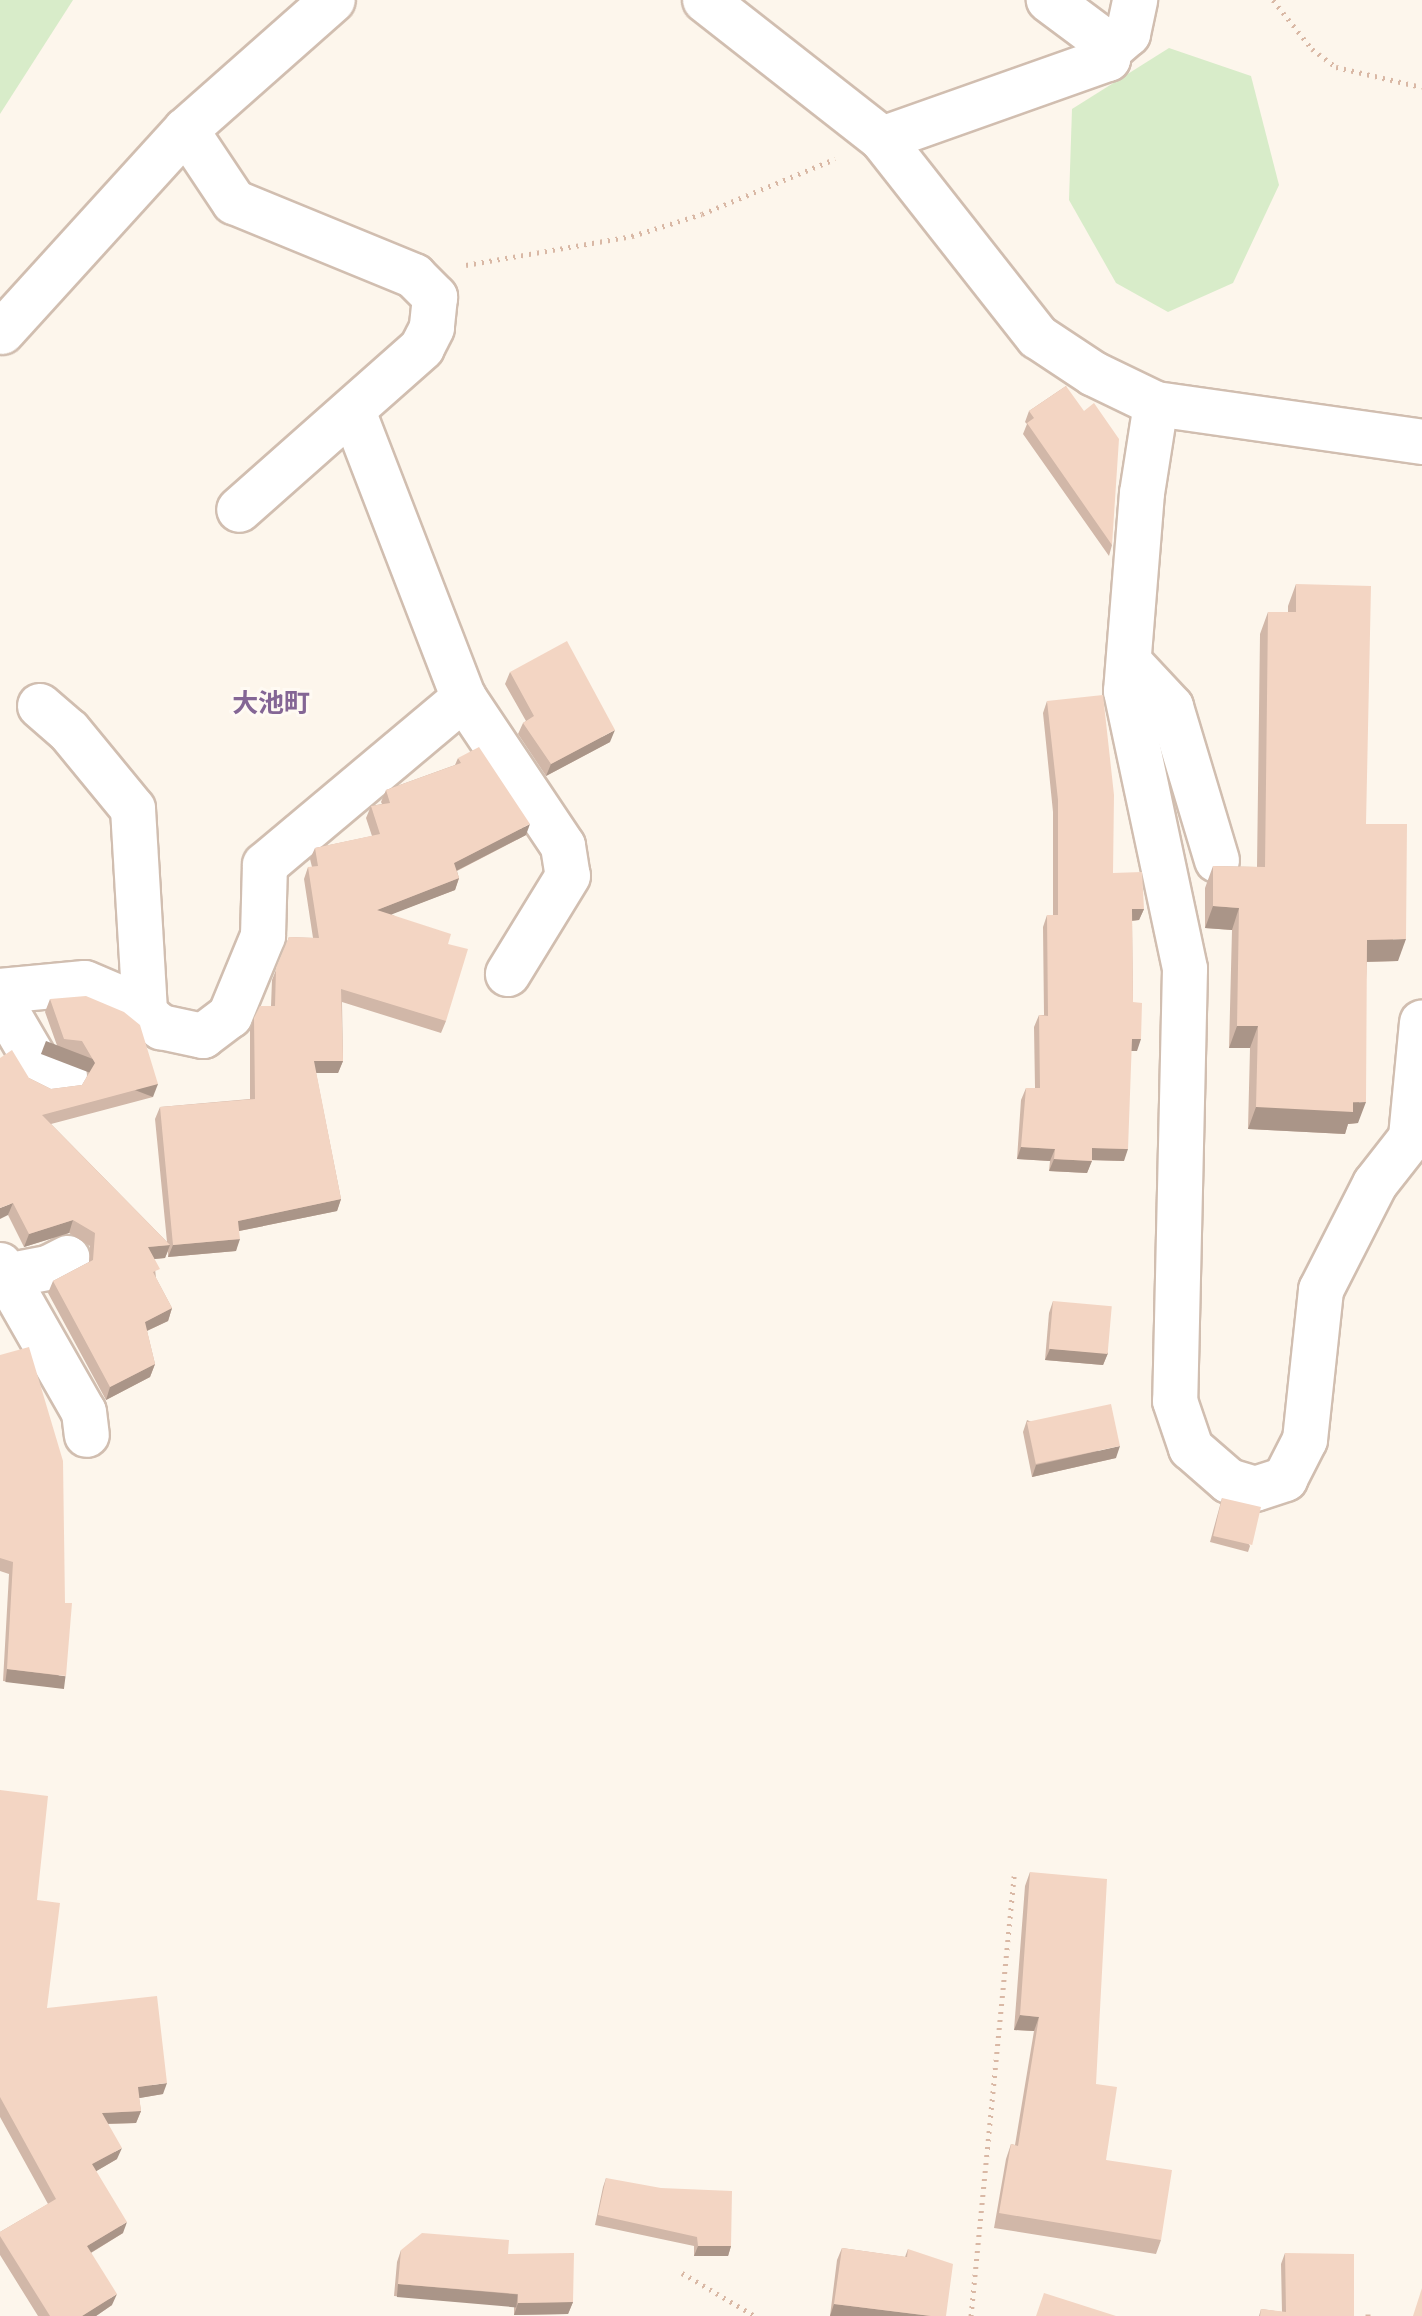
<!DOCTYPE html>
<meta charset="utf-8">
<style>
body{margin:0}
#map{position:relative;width:1422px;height:2316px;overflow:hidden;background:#fdf6ec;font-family:"DejaVu Sans","Noto Sans JP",sans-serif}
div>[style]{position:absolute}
.green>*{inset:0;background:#d8ecc9}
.path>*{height:5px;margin-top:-2.5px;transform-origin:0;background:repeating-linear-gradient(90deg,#d9b8a5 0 2px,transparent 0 8px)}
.roads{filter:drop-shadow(2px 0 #d1beb0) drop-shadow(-2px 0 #d1beb0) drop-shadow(0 2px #d1beb0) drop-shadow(0 -2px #d1beb0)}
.minor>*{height:44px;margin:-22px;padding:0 22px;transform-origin:22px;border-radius:22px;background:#fff}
.wall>*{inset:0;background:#d1b7a8}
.shaded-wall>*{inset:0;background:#aa9588;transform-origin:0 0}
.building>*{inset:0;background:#f3d5c3;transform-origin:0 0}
span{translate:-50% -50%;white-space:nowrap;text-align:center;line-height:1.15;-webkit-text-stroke:6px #fffaf3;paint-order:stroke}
.quarter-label{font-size:26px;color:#846695;font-weight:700}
</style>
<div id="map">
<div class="green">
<div style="clip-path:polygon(0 0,73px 0,0 114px)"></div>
<div style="clip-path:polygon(1169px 48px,1251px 76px,1279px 185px,1233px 283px,1168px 312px,1116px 283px,1069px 200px,1072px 109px)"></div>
</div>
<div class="path">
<div style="left:1273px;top:0;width:63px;rotate:51.5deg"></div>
<div style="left:1312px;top:49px;width:30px;rotate:37deg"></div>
<div style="left:1336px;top:67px;width:88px;rotate:13.1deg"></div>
<div style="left:466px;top:265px;width:169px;rotate:-9.9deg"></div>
<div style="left:632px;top:236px;width:73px;rotate:-17.4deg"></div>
<div style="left:702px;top:214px;width:144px;rotate:-22.5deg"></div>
<div style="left:682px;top:2273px;width:85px;rotate:30.5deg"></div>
<div style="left:1368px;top:2314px;width:2px;rotate:90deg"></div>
<div style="left:971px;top:2316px;width:442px;rotate:-84.4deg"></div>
</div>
<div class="roads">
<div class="minor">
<div style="left:705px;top:0;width:225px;rotate:38.1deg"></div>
<div style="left:882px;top:139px;width:252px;rotate:51.8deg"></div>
<div style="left:1038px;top:337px;width:67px;rotate:33.5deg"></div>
<div style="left:1094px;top:374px;width:69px;rotate:25.8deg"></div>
<div style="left:1156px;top:404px;width:269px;rotate:8.1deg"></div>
<div style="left:1107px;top:52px;width:28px;rotate:-41deg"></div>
<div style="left:1128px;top:34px;width:35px;rotate:-78deg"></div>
<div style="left:186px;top:130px;width:87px;rotate:56.3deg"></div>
<div style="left:234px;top:202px;width:195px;rotate:22.3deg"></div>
<div style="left:414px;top:276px;width:30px;rotate:45deg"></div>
<div style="left:435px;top:297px;width:31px;rotate:96deg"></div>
<div style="left:432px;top:328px;width:22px;rotate:117deg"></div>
<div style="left:422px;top:348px;width:244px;rotate:138.5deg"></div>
<div style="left:882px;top:139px;width:240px;rotate:-19.5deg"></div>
<div style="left:1108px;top:59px;width:18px;rotate:-103deg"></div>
<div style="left:1104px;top:41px;width:69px;rotate:-143.3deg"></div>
<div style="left:2px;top:332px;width:273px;rotate:-47.7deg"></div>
<div style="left:186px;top:130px;width:196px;rotate:-41.5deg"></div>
<div style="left:1156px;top:404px;width:90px;rotate:98.9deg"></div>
<div style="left:1142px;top:493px;width:199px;rotate:94.6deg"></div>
<div style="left:1126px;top:691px;width:284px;rotate:78deg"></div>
<div style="left:1185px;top:969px;width:432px;rotate:91.3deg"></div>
<div style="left:1175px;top:1401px;width:50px;rotate:71.2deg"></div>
<div style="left:1191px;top:1448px;width:50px;rotate:41deg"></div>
<div style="left:1229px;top:1481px;width:27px;rotate:17deg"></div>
<div style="left:1255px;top:1489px;width:32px;rotate:-18deg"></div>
<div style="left:1285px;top:1479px;width:44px;rotate:-62.9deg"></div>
<div style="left:1305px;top:1440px;width:151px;rotate:-83.9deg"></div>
<div style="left:1321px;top:1290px;width:119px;rotate:-63deg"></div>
<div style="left:1375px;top:1184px;width:76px;rotate:-51.9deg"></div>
<div style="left:353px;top:411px;width:308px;rotate:68.9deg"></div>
<div style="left:464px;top:698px;width:178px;rotate:56.2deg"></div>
<div style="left:563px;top:846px;width:30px;rotate:81deg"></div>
<div style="left:568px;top:876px;width:115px;rotate:121.5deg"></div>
<div style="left:1129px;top:662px;width:62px;rotate:47deg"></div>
<div style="left:1171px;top:707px;width:160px;rotate:73.3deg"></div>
<div style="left:40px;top:706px;width:38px;rotate:41deg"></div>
<div style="left:69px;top:731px;width:101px;rotate:50.6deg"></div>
<div style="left:133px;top:809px;width:204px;rotate:86.6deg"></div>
<div style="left:0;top:991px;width:85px;rotate:-5.4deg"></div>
<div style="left:85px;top:983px;width:51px;rotate:23.1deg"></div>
<div style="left:132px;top:1003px;width:38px;rotate:40deg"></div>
<div style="left:161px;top:1027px;width:43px;rotate:12.1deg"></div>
<div style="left:203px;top:1036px;width:34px;rotate:-37deg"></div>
<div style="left:230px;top:1016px;width:87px;rotate:-67.6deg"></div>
<div style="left:263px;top:936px;width:71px;rotate:-88.4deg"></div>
<div style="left:265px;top:865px;width:260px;rotate:-40deg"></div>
<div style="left:0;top:1000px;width:89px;rotate:59.7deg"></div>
<div style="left:45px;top:1077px;width:20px;rotate:-3deg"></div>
<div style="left:1411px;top:1137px;width:115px;rotate:-84.5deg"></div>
<div style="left:0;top:1265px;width:169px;rotate:60.3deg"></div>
<div style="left:84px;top:1412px;width:23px;rotate:83deg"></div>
<div style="left:0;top:1277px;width:49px;rotate:-10.6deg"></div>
<div style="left:48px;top:1268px;width:22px;rotate:-27deg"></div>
</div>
</div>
<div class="wall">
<div style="clip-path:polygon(1066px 386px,1112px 545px,1109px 556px,1023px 434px,1027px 424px,1025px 422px,1029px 411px)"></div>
<div style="clip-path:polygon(1296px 584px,1366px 824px,1398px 961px,1367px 962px,1358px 1123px,1348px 1124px,1345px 1134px,1248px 1129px,1250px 1048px,1229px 1048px,1232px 930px,1205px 928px,1205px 888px,1213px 866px,1257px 867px,1260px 634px,1268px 612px,1288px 612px,1288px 606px)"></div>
<div style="clip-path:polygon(510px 672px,610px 742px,546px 776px,518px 734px,523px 723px,526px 721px,505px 684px)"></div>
<div style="clip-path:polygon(1047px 701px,1113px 873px,1144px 909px,1139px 920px,1132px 921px,1133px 1002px,1137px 1051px,1131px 1051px,1124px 1161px,1092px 1160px,1087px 1173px,1049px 1171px,1050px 1161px,1017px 1159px,1021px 1100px,1026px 1088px,1035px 1088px,1034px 1027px,1039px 1015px,1044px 1015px,1043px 927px,1047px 915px,1053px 915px,1053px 812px,1043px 713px)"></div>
<div style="clip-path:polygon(458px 758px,526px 835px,457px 871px,459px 878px,455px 890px,391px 914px,448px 944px,446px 1021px,441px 1033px,342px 1002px,343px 1061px,338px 1073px,316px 1073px,341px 1199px,337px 1211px,239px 1231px,236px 1251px,168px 1257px,168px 1251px,165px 1258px,154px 1259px,156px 1278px,172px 1308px,168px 1321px,147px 1331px,155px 1364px,150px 1377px,106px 1400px,48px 1293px,53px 1281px,89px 1262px,90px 1246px,69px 1233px,24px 1247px,8px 1215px,29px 1078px,51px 1089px,82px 1085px,89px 1073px,77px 1054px,59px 1051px,45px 1012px,50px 999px,153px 1097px,51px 1124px,167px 1242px,155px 1119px,160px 1107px,250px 1099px,250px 1030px,254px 1018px,271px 1006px,272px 980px,289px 937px,313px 938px,304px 879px,308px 867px,312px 867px,310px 859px,315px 848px,372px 836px,366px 818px,371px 806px,382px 804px,381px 802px,386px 790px,455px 765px)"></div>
<div style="clip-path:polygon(1053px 1301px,1108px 1353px,1103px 1365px,1045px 1360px,1049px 1313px)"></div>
<div style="clip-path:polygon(0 1355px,61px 1688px,3px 1681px,9px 1574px,0 1571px)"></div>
<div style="clip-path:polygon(1027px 1420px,1116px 1458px,1032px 1477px,1023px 1432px)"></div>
<div style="clip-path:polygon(1222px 1498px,1250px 1546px,1248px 1552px,1210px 1542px)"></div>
<div style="clip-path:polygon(0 1790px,37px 1900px,47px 2008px,163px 2094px,139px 2098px,141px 2111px,136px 2123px,108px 2124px,117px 2159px,96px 2171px,123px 2233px,91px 2253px,112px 2305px,96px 2316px,38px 2316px,0 2255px,0 2232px,48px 2204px,0 2117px)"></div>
<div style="clip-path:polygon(1030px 1872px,1096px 2084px,1106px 2160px,1161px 2240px,1156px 2254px,994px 2228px,1006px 2159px,1011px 2144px,1015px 2145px,1034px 2031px,1014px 2030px,1025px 1886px)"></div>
<div style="clip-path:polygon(606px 2178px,731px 2246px,728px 2256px,694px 2256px,694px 2246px,595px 2225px,603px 2187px)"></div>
<div style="clip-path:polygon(842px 2248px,905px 2257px,908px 2249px,946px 2316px,830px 2316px,837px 2260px)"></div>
<div style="clip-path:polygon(401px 2250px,508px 2254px,573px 2302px,568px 2314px,514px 2315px,514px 2306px,394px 2296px,397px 2262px)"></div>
<div style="clip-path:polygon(1285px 2253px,1354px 2316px,1259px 2316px,1261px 2309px,1282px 2312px,1281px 2264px)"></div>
</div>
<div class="shaded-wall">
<div style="clip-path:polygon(615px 730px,610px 742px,546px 776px,551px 764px)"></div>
<div style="clip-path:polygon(530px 824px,526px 835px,450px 874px,454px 863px)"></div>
<div style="clip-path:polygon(459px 878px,455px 890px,372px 922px,377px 910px)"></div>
<div style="clip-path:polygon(1213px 906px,1239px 908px,1232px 930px,1205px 928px)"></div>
<div style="clip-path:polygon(1132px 909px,1144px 909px,1139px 920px,1128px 921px)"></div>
<div style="clip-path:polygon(1406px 939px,1398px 961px,1359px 962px,1367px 940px)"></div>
<div style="clip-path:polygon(1237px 1026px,1258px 1026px,1250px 1048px,1229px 1048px)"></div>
<div style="clip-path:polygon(1132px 1039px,1141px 1039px,1137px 1051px,1128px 1051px)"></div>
<div style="clip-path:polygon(314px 1061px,343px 1061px,338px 1073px,310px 1073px)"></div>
<div style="left:158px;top:1084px;width:14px;height:120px;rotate:111deg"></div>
<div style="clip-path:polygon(1366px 1102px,1358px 1123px,1348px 1124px,1345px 1134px,1248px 1129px,1256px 1107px)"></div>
<div style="clip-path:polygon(1021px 1147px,1055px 1149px,1050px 1161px,1017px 1159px)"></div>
<div style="clip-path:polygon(1092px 1148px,1128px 1149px,1124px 1161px,1088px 1160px)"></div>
<div style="clip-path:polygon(1054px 1159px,1092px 1161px,1087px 1173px,1049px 1171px)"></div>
<div style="clip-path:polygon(341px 1199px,337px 1211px,234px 1232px,238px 1221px)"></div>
<div style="clip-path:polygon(13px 1203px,8px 1215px,0 1219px,0 1208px)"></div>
<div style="clip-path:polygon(73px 1220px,69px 1233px,24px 1247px,29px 1234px)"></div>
<div style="clip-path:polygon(240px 1239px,236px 1251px,168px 1257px,173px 1245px)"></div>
<div style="clip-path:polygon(170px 1245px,165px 1258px,144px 1260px,148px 1247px)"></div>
<div style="clip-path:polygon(172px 1308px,168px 1321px,140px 1334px,145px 1322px)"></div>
<div style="clip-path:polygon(1050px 1349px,1108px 1353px,1103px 1365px,1045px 1360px)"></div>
<div style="clip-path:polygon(155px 1364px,150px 1377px,106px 1400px,110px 1387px)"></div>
<div style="clip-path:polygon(1120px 1446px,1116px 1458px,1032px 1477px,1036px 1465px)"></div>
<div style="left:7px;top:1669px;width:59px;height:13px;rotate:7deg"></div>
<div style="clip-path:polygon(1020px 2015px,1039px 2017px,1034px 2031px,1014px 2030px)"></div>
<div style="clip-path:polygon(167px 2083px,163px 2094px,134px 2099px,138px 2087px)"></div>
<div style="clip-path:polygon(141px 2111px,136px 2123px,98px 2124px,102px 2113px)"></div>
<div style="clip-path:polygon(122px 2148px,117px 2159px,88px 2176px,92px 2164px)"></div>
<div style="clip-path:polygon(127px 2222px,123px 2233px,82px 2258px,87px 2246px)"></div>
<div style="clip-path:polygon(698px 2246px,731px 2246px,728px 2256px,694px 2256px)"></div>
<div style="left:398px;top:2284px;width:120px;height:13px;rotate:5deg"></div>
<div style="clip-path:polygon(117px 2294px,112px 2305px,96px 2316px,82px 2316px)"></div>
<div style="clip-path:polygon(573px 2302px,568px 2314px,514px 2315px,518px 2303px)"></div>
<div style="clip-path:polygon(834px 2304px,931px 2316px,830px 2316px)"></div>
</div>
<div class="building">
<div style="clip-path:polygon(1066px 386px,1084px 411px,1094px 403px,1119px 439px,1112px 545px,1027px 423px,1034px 418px,1029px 411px)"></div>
<div style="clip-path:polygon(1296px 584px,1371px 586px,1366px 824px,1407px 824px,1406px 939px,1367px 940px,1366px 1102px,1353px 1102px,1353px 1112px,1256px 1107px,1258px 1026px,1237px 1026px,1239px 908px,1213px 906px,1213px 866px,1265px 867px,1268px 612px,1296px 612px)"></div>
<div style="clip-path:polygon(567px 641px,615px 730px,551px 764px,523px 723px,534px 716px,510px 672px)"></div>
<div style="clip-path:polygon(1103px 695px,1114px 795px,1113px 873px,1142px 872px,1144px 909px,1132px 909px,1133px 1002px,1142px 1003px,1141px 1039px,1132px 1039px,1128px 1149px,1092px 1148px,1092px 1161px,1054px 1159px,1055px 1149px,1021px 1147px,1026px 1088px,1040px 1088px,1039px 1015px,1048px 1016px,1047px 915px,1058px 915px,1058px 800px,1047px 701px)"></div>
<div style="clip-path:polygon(479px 747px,530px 824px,454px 863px,459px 878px,377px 910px,451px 934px,448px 944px,468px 949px,446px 1021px,341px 989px,343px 1061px,314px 1061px,341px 1199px,238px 1221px,240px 1239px,173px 1245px,160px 1107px,255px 1099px,254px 1018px,260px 1006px,275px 1006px,276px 968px,289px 937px,319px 938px,308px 867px,318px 866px,315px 848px,380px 834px,371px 806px,390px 803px,386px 790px,461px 763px,458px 758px)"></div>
<div style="clip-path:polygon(86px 996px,124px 1012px,140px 1025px,158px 1084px,42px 1115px,170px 1245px,148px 1247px,160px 1269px,153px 1272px,172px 1308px,145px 1322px,155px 1364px,110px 1387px,53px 1281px,93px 1260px,95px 1233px,73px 1220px,29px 1234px,13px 1203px,0 1208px,0 1058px,12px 1050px,29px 1078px,51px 1089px,82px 1085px,95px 1063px,82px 1041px,64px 1039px,50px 999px)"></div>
<div style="left:1053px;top:1301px;width:59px;height:48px;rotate:5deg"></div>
<div style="clip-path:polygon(29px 1347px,63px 1461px,65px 1603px,72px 1603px,66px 1676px,7px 1669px,13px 1562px,0 1558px,0 1355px)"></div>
<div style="left:1111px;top:1404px;width:43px;height:86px;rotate:78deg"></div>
<div style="left:1222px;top:1498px;width:40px;height:39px;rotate:13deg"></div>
<div style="clip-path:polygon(0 1790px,48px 1796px,37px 1900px,60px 1903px,47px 2008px,157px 1996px,167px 2083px,138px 2087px,141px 2111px,102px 2113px,122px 2148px,92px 2164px,127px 2222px,87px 2246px,117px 2294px,82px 2316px,50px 2316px,0 2236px,0 2232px,56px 2199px,0 2097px)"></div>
<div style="clip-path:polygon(1030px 1872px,1107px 1879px,1096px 2084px,1117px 2087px,1106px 2160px,1172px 2170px,1161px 2240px,999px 2213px,1011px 2144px,1018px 2146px,1039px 2017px,1020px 2015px)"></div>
<div style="clip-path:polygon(606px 2178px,661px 2188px,732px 2191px,731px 2246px,698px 2246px,697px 2237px,598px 2215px)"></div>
<div style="clip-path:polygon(422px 2233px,509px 2240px,508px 2254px,574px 2253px,573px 2302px,518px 2303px,518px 2294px,398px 2284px,401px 2250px)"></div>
<div style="clip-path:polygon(842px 2248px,907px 2257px,908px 2249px,953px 2264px,946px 2316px,931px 2316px,834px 2304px)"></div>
<div style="clip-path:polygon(1285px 2253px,1354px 2254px,1354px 2316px,1260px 2316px,1261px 2309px,1286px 2312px)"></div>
<div style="clip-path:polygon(1422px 2288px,1422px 2316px,1413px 2316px)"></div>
<div style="clip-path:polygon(1044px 2293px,1116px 2316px,1036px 2316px)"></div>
</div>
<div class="quarter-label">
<span style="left:271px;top:704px">大池町</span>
</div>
</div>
